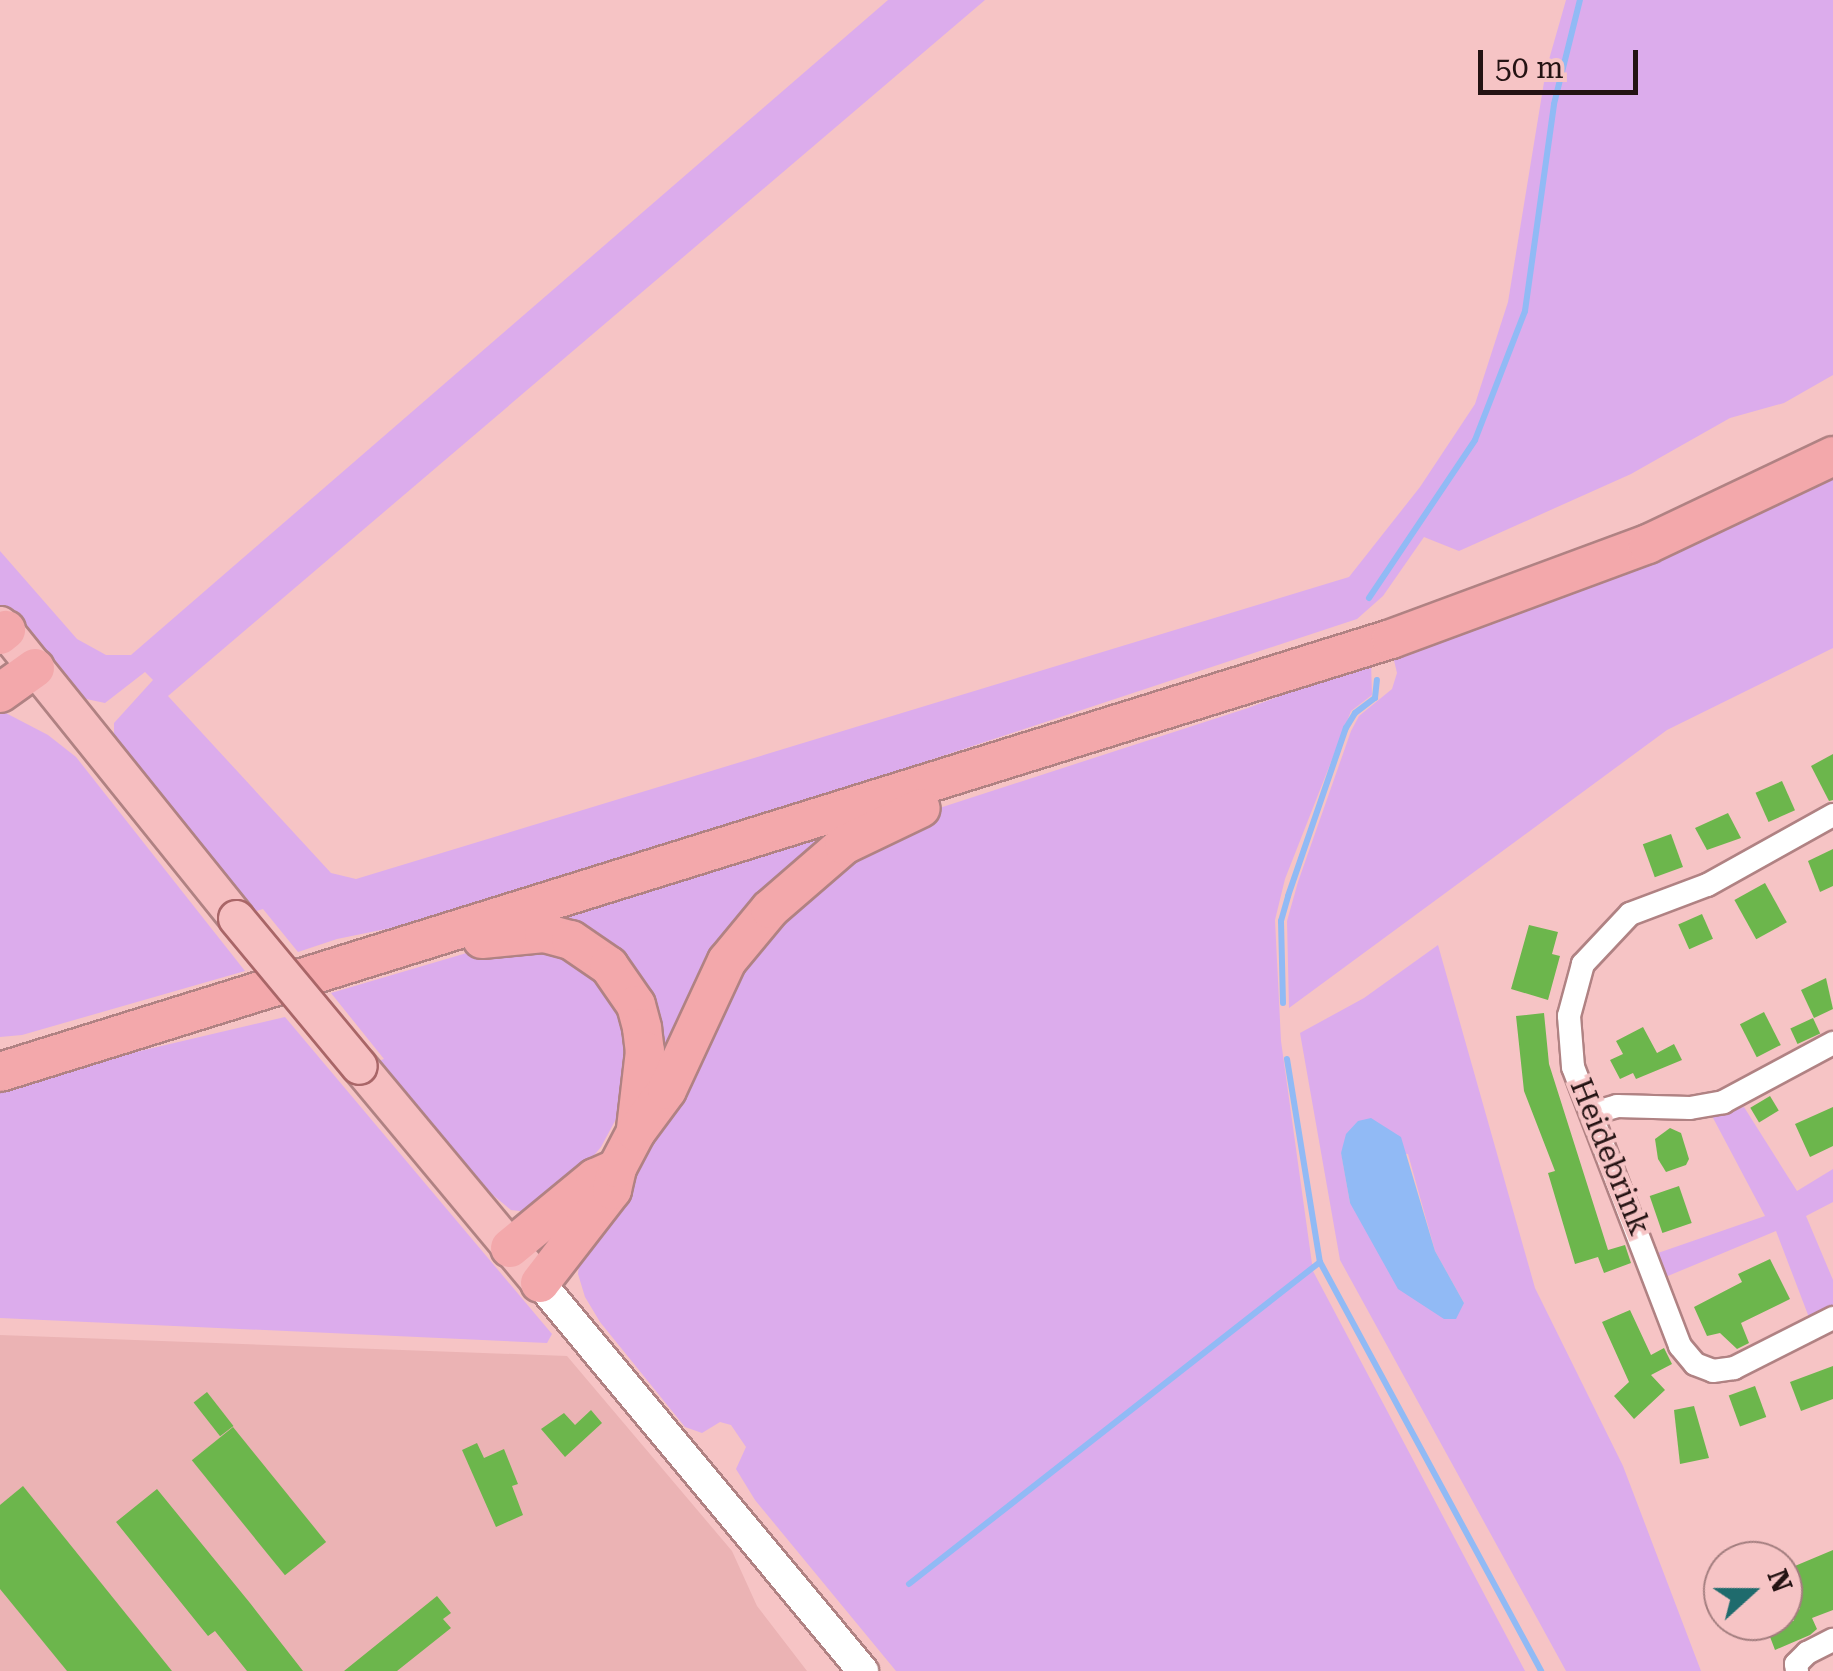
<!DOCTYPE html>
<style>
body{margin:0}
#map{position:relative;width:1833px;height:1671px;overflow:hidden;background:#f6c4c5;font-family:"Roboto Serif",serif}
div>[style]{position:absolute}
.built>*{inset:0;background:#ebb3b4}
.green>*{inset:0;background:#dcacec}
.water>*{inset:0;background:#91baf5}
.stream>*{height:6px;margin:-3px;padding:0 3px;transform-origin:3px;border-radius:3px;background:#91baf5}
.building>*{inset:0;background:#6cb64c;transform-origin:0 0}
.roads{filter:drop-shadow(2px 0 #b08283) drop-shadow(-2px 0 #b08283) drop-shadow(0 2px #b08283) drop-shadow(0 -2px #b08283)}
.minor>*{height:22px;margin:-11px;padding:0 11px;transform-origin:11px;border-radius:11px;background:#fff}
.secondary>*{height:30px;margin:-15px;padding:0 15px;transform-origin:15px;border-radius:15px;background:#fff}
.primary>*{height:35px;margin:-17.5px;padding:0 17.5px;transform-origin:17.5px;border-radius:17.5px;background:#f6bec0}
.trunk>*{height:38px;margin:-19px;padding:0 19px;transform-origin:19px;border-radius:19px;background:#f3a8ab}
.bridges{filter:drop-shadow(2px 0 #a96668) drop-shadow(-2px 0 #a96668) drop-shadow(0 2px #a96668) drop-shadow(0 -2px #a96668)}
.primary-bridge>*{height:35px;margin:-17.5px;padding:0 17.5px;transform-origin:17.5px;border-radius:17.5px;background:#f6bec0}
span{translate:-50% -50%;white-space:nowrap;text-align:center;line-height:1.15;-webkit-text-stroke:8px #f6c4c5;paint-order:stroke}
.street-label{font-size:30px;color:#241313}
.north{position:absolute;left:1703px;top:1541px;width:100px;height:100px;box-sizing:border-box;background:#f6c4c5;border:2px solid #a27d7e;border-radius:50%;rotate:69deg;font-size:28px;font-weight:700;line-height:40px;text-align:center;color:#241313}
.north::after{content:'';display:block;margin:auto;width:35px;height:45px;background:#1f6b6d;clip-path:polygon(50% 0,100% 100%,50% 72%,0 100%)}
.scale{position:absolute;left:1478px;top:50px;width:160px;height:45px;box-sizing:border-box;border:5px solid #241313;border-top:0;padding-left:12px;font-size:30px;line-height:35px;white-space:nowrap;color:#241313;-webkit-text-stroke:8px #f6c4c5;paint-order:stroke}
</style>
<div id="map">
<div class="built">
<div style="clip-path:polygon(0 1335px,567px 1356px,732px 1551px,757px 1606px,807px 1671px,0 1671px)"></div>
</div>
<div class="green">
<div style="clip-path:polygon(888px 0,985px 0,168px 696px,331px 873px,356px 879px,1349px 577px,1420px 487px,1475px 404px,1508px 302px,1546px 70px,1566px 0,1833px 0,1833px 375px,1784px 403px,1730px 418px,1631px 474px,1459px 551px,1424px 537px,1383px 596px,1357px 619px,561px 882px,459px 914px,337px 939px,298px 952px,263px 909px,253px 912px,114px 740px,114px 723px,153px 680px,145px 672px,105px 703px,77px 697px,0 605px,0 551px,77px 639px,106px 655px,131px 655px)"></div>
<div style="clip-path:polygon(1833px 471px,1833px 648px,1667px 730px,1289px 1008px,1287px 921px,1298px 882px,1351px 731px,1359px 716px,1392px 689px,1397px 673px,1393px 656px)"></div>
<div style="clip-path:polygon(1371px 662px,1372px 695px,1351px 711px,1285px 879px,1275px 920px,1281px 1041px,1313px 1271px,1525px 1671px,896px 1671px,755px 1500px,736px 1469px,746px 1447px,731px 1425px,720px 1422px,702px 1433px,685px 1427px,600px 1322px,585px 1297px,578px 1274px,580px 1256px,716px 999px,793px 898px,921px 814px,1248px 708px)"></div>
<div style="clip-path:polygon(0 710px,48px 735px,76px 757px,245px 971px,22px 1035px,0 1037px)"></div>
<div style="clip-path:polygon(843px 824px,666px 1068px,656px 1046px,545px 914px)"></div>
<div style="clip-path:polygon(504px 942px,573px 952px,632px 1019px,623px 1106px,601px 1147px,575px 1178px,528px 1212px,511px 1210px,482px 1186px,378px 1061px,384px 1059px,331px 993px)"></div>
<div style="clip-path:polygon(evenodd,1438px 945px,1535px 1288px,1623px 1466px,1701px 1671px,1566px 1671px,1340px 1260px,1300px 1033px,1364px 998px,1438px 945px,1341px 1152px,1408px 1154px,1435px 1251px,1464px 1303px,1350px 1203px,1341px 1152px)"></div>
<div style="clip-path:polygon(285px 1017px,552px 1334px,547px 1343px,0 1318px,0 1084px)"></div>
<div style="clip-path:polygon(1744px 1107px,1797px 1191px,1833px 1169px,1833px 1202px,1806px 1216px,1833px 1280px,1833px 1310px,1810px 1320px,1776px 1231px,1663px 1278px,1655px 1254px,1765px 1216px,1712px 1116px)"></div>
</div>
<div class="water">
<div style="clip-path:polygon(1371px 1118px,1401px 1137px,1435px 1251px,1464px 1303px,1456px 1319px,1444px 1319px,1398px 1289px,1350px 1203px,1341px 1153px,1346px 1134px,1358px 1121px)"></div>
</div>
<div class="stream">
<div style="left:1369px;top:598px;width:190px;rotate:-56.1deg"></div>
<div style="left:1475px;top:440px;width:138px;rotate:-68.8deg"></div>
<div style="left:1525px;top:311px;width:209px;rotate:-82deg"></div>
<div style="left:1554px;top:104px;width:107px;rotate:-76deg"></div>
<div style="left:1283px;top:1003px;width:82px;rotate:-91.4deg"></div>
<div style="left:1281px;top:921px;width:26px;rotate:-74deg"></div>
<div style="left:1288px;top:896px;width:178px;rotate:-71deg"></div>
<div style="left:1346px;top:728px;width:17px;rotate:-59deg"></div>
<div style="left:1355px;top:713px;width:25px;rotate:-37deg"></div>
<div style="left:1375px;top:698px;width:18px;rotate:-84deg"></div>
<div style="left:1287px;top:1059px;width:206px;rotate:80.8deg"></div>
<div style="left:1320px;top:1262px;width:465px;rotate:61.6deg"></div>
<div style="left:909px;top:1584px;width:522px;rotate:-38.08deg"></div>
</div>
<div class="building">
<div style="clip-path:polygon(1833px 754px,1833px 800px,1829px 801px,1811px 766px)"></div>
<div style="left:1782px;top:781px;width:32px;height:29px;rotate:66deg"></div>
<div style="clip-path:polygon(1728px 813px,1741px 838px,1707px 850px,1695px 828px)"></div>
<div style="left:1671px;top:834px;width:35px;height:30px;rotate:70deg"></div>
<div style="clip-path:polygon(1833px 849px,1833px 886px,1820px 892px,1808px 861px)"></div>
<div style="left:1765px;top:883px;width:45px;height:35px;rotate:61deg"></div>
<div style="left:1702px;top:914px;width:27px;height:26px;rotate:66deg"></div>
<div style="clip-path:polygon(1529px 925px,1558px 932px,1552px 954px,1560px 956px,1548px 1000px,1511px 989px)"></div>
<div style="clip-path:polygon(1826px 978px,1833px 1009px,1814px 1018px,1801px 990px)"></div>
<div style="left:1764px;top:1012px;width:37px;height:27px;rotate:63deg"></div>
<div style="clip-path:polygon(1544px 1013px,1549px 1064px,1608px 1250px,1625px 1245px,1631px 1263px,1604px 1273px,1598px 1257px,1575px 1264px,1548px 1173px,1555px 1171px,1524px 1091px,1516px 1016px)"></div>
<div style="left:1813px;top:1018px;width:17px;height:25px;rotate:65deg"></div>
<div style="clip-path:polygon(1643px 1027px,1657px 1053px,1674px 1044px,1682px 1060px,1636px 1079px,1633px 1073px,1620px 1079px,1610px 1060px,1623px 1054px,1616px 1041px)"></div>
<div style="left:1770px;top:1096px;width:17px;height:23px;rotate:59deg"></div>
<div style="clip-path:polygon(1833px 1107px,1833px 1146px,1810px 1157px,1795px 1124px)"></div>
<div style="clip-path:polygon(1670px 1128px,1681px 1133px,1689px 1159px,1686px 1165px,1666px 1172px,1658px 1159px,1655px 1139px)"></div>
<div style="left:1679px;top:1186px;width:39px;height:31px;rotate:71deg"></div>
<div style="clip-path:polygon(1770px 1259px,1790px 1299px,1741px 1323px,1749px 1343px,1737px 1349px,1720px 1333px,1707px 1336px,1694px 1307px,1742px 1282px,1738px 1274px)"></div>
<div style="clip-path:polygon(1630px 1310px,1651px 1355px,1664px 1348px,1672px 1364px,1651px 1375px,1665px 1390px,1634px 1419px,1614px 1396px,1629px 1382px,1602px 1322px)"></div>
<div style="clip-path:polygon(1833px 1366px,1833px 1399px,1801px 1411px,1790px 1382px)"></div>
<div style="left:1755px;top:1386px;width:33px;height:28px;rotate:70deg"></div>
<div style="left:207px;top:1392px;width:43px;height:17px;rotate:52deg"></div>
<div style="clip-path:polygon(1694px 1406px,1709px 1458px,1680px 1464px,1674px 1410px)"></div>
<div style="clip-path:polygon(591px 1410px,602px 1423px,565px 1457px,541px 1429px,564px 1413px,575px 1425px)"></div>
<div style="left:233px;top:1427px;width:148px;height:53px;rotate:51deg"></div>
<div style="clip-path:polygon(477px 1443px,484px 1458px,504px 1449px,518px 1484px,512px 1486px,523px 1515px,496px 1527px,462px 1450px)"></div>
<div style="clip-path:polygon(23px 1486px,172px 1671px,67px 1671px,0 1589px,0 1505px)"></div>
<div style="clip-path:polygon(157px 1489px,250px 1603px,303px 1671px,247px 1671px,215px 1631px,208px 1636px,116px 1522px)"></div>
<div style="clip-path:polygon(1833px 1550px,1833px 1610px,1812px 1618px,1817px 1629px,1810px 1635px,1775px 1650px,1764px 1621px,1794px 1621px,1791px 1613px,1800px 1609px,1783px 1571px)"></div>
<div style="clip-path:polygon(437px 1596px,451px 1613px,443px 1619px,451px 1628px,397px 1671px,344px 1671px)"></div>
</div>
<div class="roads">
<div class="minor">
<div style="left:1833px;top:815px;width:144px;rotate:150.9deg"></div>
<div style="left:1707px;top:885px;width:82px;rotate:159.4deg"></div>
<div style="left:1630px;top:914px;width:69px;rotate:133.2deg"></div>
<div style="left:1583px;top:964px;width:54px;rotate:105.1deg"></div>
<div style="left:1569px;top:1016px;width:51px;rotate:85.5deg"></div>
<div style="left:1573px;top:1067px;width:299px;rotate:69deg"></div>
<div style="left:1680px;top:1346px;width:23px;rotate:50deg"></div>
<div style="left:1695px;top:1364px;width:19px;rotate:21deg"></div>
<div style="left:1713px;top:1371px;width:21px;rotate:-8deg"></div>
<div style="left:1734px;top:1368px;width:111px;rotate:-26.8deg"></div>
<div style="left:1593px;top:1113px;width:25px;rotate:-16deg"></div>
<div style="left:1617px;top:1106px;width:73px;rotate:1.6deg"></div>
<div style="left:1690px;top:1108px;width:34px;rotate:-10deg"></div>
<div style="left:1723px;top:1102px;width:125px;rotate:-28.2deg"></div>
<div style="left:1797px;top:1671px;width:7px;rotate:-98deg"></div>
<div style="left:1796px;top:1664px;width:16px;rotate:-45deg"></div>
<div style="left:1807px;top:1653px;width:29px;rotate:-27deg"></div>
</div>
<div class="secondary">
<div style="left:540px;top:1283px;width:505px;rotate:50.22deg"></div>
</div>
<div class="primary">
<div style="left:0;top:624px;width:377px;rotate:51.2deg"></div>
<div style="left:359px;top:1066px;width:283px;rotate:50.2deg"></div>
</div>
<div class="trunk">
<div style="left:0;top:635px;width:8px;rotate:-40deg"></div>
<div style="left:0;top:693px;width:43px;rotate:-35.5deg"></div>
<div style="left:482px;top:939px;width:62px;rotate:-5.5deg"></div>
<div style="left:544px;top:933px;width:28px;rotate:15deg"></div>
<div style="left:571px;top:940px;width:46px;rotate:34.4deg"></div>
<div style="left:609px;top:966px;width:47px;rotate:55.3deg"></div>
<div style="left:636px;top:1005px;width:24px;rotate:75deg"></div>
<div style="left:642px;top:1028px;width:23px;rotate:83deg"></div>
<div style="left:645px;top:1051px;width:79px;rotate:96.6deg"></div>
<div style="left:0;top:1072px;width:1457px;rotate:-17.29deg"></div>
<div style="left:1391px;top:639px;width:274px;rotate:-20.3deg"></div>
<div style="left:1648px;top:544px;width:205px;rotate:-25.4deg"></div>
<div style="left:510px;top:1248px;width:110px;rotate:-39.5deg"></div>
<div style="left:595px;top:1178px;width:24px;rotate:-24deg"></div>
<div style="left:540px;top:1283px;width:118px;rotate:-52.3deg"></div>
<div style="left:612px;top:1190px;width:23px;rotate:-77deg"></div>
<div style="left:617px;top:1168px;width:41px;rotate:-62.2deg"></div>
<div style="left:636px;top:1132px;width:52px;rotate:-53.6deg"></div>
<div style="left:667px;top:1090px;width:142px;rotate:-65.1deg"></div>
<div style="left:727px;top:961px;width:67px;rotate:-50.4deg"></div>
<div style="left:770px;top:909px;width:98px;rotate:-40.9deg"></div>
<div style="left:844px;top:845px;width:85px;rotate:-25.7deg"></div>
</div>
</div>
<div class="bridges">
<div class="primary-bridge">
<div style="left:236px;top:918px;width:192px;rotate:50.3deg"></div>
</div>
</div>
<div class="street-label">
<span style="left:1610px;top:1157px;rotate:68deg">Heidebrink</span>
</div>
<div class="north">N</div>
<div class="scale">50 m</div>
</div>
